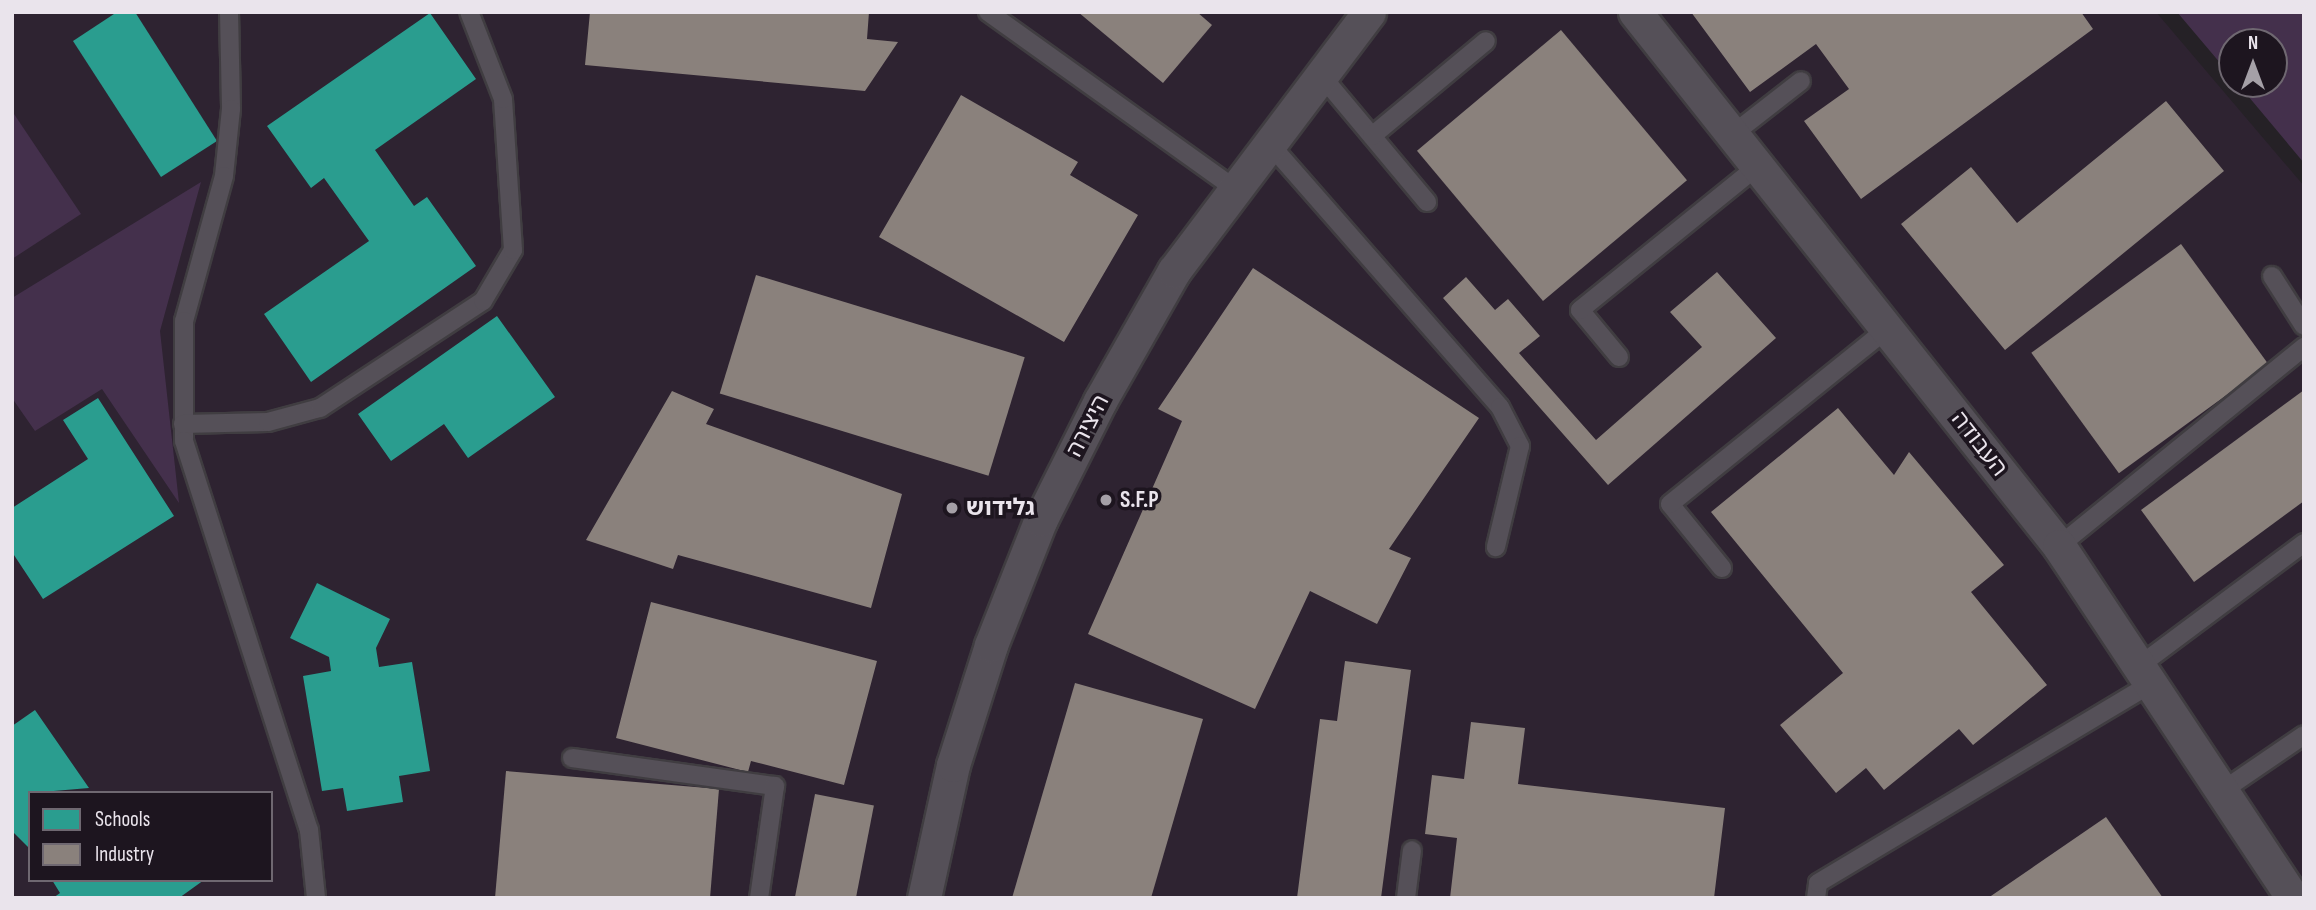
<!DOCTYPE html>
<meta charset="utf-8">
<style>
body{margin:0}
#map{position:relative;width:2316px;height:910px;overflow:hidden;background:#252126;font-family:"Sofia Sans Condensed","Noto Sans Hebrew",sans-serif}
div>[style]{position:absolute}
.built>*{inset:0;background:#2e2331}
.green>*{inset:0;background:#44304c}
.schools>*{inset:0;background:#2a9d8f}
.industry>*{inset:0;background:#8a817c;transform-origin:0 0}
.roads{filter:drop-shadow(2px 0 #403d41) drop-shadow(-2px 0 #403d41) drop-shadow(0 2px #403d41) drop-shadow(0 -2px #403d41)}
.lane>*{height:18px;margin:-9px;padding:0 9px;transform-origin:9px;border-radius:9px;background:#555058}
.street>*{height:33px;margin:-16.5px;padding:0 16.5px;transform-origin:16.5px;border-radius:16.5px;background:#555058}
.dots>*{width:19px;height:19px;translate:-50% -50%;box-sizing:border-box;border:4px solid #1d151f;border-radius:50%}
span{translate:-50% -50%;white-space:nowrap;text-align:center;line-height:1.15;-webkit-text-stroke:7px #1d151f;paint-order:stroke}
.street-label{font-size:23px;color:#eae4ec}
.poi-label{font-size:23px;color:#eae4ec;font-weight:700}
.left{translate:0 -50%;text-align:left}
.frame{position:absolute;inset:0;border:14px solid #eae4ec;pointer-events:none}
.legend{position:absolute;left:28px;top:791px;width:245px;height:91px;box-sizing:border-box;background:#1d151f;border:2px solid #6f6871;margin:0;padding:9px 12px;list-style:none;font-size:21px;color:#eae4ec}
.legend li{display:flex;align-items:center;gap:14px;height:35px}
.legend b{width:35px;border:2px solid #6f6871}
.north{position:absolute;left:2218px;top:28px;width:70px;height:70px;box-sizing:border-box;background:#1d151f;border:2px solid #6f6871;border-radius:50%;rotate:0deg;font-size:19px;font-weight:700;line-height:28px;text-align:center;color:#eae4ec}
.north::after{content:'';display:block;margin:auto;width:24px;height:32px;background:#a5a0a7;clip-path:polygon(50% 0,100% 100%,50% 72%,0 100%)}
</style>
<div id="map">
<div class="built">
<div style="clip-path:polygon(evenodd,12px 12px,2156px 12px,2304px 186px,2304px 898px,12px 898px,12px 12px,30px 793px,271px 793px,271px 880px,30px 880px,30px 793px)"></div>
</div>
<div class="green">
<div style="clip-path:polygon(2177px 12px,2304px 12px,2304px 163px,2238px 84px,2274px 84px,2274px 42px,2232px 42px,2232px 77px)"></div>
<div style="clip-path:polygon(12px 111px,81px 214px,12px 259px)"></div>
<div style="clip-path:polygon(201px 182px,160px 331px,179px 503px,102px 389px,35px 431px,12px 398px,12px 298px)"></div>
</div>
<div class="schools">
<div style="clip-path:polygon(117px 12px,135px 12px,217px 141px,161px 177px,73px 41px)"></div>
<div style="clip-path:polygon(430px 13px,476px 79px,375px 150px,414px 206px,427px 197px,476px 266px,311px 382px,264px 314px,369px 241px,324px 178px,311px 188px,267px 126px)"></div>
<div style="clip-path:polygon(497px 316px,555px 397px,468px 458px,444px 424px,391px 461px,358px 414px)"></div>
<div style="clip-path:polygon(98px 398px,174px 516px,43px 599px,12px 552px,12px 508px,88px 459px,63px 420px)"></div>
<div style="clip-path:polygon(317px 583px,390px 619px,376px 648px,379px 667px,412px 662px,430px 771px,399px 776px,403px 802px,347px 811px,343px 788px,322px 791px,303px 676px,331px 671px,329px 657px,290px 638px)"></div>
<div style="clip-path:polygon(35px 710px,89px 788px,30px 793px,30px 849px,12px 831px,12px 726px)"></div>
<div style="clip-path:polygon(52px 880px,204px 880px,179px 898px,53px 898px,60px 893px)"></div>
</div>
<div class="industry">
<div style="clip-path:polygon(590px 12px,869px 12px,867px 39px,898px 42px,865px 91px,585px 65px)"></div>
<div style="clip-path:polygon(1078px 12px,1197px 12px,1212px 25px,1163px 83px)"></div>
<div style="clip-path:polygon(1691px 12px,2081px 12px,2093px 29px,1861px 199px,1804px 121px,1849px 89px,1816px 44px,1750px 92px)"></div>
<div style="left:1561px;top:30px;width:196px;height:188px;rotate:50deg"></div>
<div style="clip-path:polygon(961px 95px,1078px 162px,1070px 175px,1138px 215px,1064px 342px,879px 237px)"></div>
<div style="clip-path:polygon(2166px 101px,2224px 171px,2005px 350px,1901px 224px,1971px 167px,2017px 223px)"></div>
<div style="left:2181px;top:244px;width:149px;height:185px;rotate:54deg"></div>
<div style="clip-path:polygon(1253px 268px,1479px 418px,1389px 549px,1411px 558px,1377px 624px,1310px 591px,1255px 709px,1088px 634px,1182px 421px,1158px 409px)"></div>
<div style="clip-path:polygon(1717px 272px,1776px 338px,1608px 485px,1443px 298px,1466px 277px,1495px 310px,1508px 299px,1540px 336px,1519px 353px,1596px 440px,1702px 347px,1670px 312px)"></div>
<div style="left:756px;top:275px;width:281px;height:124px;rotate:17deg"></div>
<div style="clip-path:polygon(2304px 390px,2304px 501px,2194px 582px,2141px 510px)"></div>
<div style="clip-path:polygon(672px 391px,714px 409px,706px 424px,902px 494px,871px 608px,678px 555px,673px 569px,586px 540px)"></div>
<div style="clip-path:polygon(1838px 408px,1894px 475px,1909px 452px,2004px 565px,1971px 592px,2047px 685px,1973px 745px,1959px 729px,1884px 790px,1866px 768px,1836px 793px,1780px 725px,1843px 673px,1711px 512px)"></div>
<div style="clip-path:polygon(651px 602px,877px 661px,844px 785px,751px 761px,748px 772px,616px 738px)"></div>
<div style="clip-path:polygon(1345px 661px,1411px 670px,1381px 898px,1297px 898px,1320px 719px,1337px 721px)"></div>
<div style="clip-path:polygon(1075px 683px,1203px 719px,1151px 898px,1012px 898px)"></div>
<div style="clip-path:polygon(1471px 722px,1525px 728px,1518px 784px,1725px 808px,1714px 898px,1450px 898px,1457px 838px,1425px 834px,1432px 775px,1464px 779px)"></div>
<div style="clip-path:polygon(506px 771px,719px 789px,710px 898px,495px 898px)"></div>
<div style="left:815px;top:794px;width:60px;height:106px;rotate:11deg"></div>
<div style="clip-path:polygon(2106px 817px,2163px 898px,1988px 898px)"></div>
</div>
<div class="roads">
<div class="lane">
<div style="left:229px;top:12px;width:97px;rotate:88.8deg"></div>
<div style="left:231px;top:109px;width:67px;rotate:96deg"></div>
<div style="left:224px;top:176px;width:150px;rotate:105.4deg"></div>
<div style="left:184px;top:321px;width:120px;rotate:90deg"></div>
<div style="left:184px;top:441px;width:409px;rotate:72.2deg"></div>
<div style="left:309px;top:830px;width:68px;rotate:84.1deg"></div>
<div style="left:988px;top:12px;width:302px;rotate:35.6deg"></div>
<div style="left:1320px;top:74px;width:167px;rotate:50.1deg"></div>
<div style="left:1733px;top:134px;width:86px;rotate:-37.9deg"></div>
<div style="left:1372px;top:136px;width:148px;rotate:-39.8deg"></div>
<div style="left:1268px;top:142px;width:352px;rotate:48.8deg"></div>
<div style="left:1500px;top:407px;width:44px;rotate:62.9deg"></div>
<div style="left:1520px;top:446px;width:104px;rotate:103.4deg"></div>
<div style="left:2272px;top:276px;width:59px;rotate:57.4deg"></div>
<div style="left:1619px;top:357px;width:61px;rotate:-129.7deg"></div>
<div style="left:1580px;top:310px;width:230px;rotate:-39deg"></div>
<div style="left:183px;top:424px;width:85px;rotate:-1.3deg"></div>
<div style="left:268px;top:422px;width:54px;rotate:-15.1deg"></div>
<div style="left:320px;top:408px;width:195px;rotate:-33.3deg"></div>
<div style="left:483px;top:301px;width:59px;rotate:-59.5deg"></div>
<div style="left:513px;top:250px;width:151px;rotate:-93.8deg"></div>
<div style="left:503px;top:99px;width:93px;rotate:-111.3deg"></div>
<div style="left:2059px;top:546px;width:316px;rotate:-39.1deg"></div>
<div style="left:1722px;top:568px;width:82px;rotate:-129.1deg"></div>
<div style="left:1670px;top:504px;width:282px;rotate:-38.9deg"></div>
<div style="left:2139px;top:666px;width:206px;rotate:-36.7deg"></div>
<div style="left:572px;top:758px;width:205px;rotate:7.9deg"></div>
<div style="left:775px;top:786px;width:113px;rotate:98.1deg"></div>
<div style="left:2222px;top:791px;width:99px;rotate:-34.3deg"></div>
<div style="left:1406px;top:898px;width:48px;rotate:-82.9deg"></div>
<div style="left:1816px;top:898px;width:15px;rotate:-82deg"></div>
<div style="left:1818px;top:883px;width:388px;rotate:-30.9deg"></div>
</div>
<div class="street">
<div style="left:1635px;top:12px;width:682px;rotate:51.55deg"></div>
<div style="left:2059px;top:546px;width:423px;rotate:56.4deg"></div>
<div style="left:924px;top:898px;width:136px;rotate:-77.7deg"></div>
<div style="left:953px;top:765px;width:126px;rotate:-72.4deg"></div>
<div style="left:991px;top:645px;width:136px;rotate:-68.4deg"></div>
<div style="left:1041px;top:519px;width:132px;rotate:-63.4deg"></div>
<div style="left:1100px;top:401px;width:150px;rotate:-60.4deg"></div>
<div style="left:1174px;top:271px;width:324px;rotate:-53deg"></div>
</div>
</div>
<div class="dots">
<div style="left:1106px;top:500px;background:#a5a0a7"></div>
<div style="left:952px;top:508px;background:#a5a0a7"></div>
</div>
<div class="street-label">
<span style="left:1088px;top:426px;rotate:-63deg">היצירה</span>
<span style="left:1979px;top:444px;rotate:52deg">העבודה</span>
</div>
<div class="poi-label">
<span class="left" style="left:1120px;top:500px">S.F.P</span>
<span class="left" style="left:966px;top:508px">גלידוש</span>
</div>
<div class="frame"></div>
<ul class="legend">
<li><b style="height:19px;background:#2a9d8f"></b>Schools</li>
<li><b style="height:19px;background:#8a817c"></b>Industry</li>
</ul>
<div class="north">N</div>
</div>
